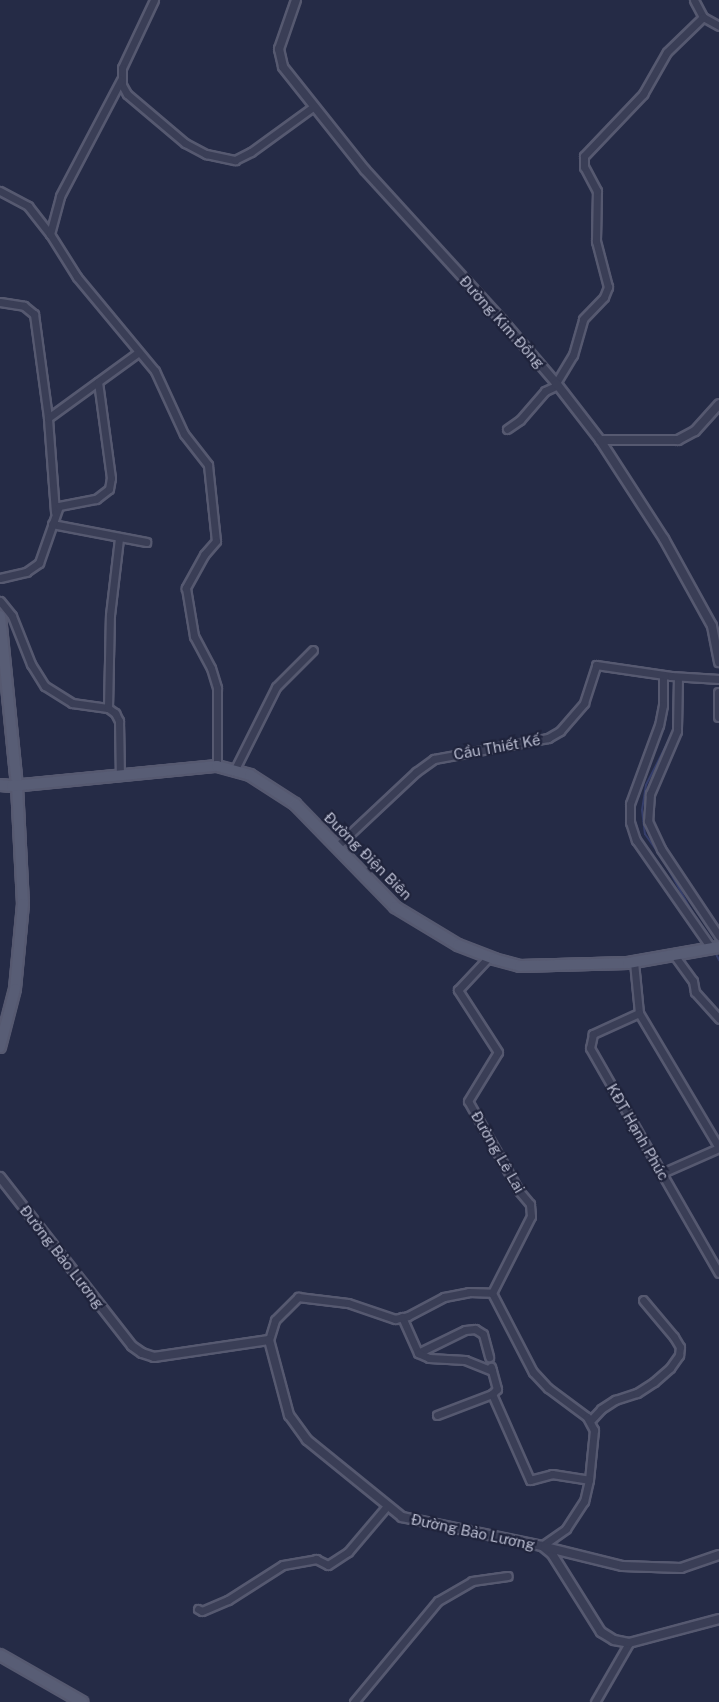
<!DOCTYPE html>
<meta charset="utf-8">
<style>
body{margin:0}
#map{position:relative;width:719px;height:1702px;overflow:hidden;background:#252b46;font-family:"Public Sans",sans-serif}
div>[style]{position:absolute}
.stream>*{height:2px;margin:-1px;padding:0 1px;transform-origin:1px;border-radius:1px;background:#363f6c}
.roads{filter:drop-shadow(2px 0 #565970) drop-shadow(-2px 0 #565970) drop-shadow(0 2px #565970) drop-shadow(0 -2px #565970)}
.minor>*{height:7px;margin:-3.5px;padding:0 3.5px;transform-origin:3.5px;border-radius:3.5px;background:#3a3e56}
.tertiary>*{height:8px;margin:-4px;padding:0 4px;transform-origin:4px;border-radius:4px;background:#3a3e56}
.primary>*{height:10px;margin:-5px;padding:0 5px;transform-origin:5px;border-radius:5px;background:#585d75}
span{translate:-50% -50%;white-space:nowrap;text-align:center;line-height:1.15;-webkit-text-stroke:4.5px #1f233b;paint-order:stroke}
.street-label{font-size:15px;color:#b8bbcf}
</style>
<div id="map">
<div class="stream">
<div style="left:674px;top:717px;width:15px;rotate:94deg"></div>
<div style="left:673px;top:732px;width:59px;rotate:117deg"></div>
<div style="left:646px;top:785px;width:25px;rotate:99deg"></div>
<div style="left:642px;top:810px;width:24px;rotate:83deg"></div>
<div style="left:645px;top:834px;width:33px;rotate:55deg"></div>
<div style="left:664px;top:861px;width:77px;rotate:61.1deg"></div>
<div style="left:716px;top:954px;width:7px;rotate:63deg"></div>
</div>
<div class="roads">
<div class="minor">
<div style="left:154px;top:0;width:75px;rotate:115.2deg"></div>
<div style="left:122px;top:68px;width:17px;rotate:90deg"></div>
<div style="left:122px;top:85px;width:10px;rotate:61deg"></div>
<div style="left:127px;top:94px;width:76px;rotate:40.2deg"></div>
<div style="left:185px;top:143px;width:24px;rotate:28deg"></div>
<div style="left:206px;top:154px;width:30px;rotate:12deg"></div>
<div style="left:235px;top:160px;width:18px;rotate:-27deg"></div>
<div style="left:251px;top:152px;width:77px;rotate:-36deg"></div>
<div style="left:694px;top:0;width:19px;rotate:62deg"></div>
<div style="left:703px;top:17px;width:18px;rotate:29deg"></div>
<div style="left:0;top:191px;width:32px;rotate:28deg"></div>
<div style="left:28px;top:206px;width:36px;rotate:52deg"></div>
<div style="left:50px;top:234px;width:51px;rotate:57.9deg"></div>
<div style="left:77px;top:277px;width:122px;rotate:50.3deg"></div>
<div style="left:155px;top:371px;width:69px;rotate:65.3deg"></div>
<div style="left:184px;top:434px;width:39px;rotate:52deg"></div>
<div style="left:208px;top:465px;width:76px;rotate:84deg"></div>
<div style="left:216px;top:541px;width:18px;rotate:131deg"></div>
<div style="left:204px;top:555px;width:38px;rotate:119deg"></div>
<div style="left:186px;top:588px;width:49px;rotate:80.5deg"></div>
<div style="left:194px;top:636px;width:36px;rotate:62deg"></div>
<div style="left:211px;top:668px;width:21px;rotate:73deg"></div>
<div style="left:217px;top:688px;width:78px;rotate:90deg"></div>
<div style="left:50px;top:234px;width:39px;rotate:-75deg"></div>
<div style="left:60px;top:196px;width:131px;rotate:-62.3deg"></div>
<div style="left:0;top:302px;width:24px;rotate:9deg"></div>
<div style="left:24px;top:306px;width:13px;rotate:39deg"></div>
<div style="left:34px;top:314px;width:105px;rotate:82.3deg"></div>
<div style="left:556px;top:383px;width:33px;rotate:-59deg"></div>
<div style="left:573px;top:355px;width:37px;rotate:-74deg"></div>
<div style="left:583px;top:319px;width:30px;rotate:-46deg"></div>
<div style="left:604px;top:297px;width:11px;rotate:-68deg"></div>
<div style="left:608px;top:287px;width:48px;rotate:-104.6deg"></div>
<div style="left:596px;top:241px;width:50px;rotate:-88.9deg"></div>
<div style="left:597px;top:191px;width:27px;rotate:-118deg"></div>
<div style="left:584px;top:167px;width:11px;rotate:-90deg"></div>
<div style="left:584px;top:156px;width:86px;rotate:-46.4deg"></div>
<div style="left:643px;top:94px;width:48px;rotate:-60.3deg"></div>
<div style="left:667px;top:52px;width:50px;rotate:-44.2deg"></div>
<div style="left:507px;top:429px;width:16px;rotate:-35deg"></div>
<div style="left:520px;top:420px;width:38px;rotate:-49deg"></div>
<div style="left:545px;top:391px;width:14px;rotate:-25deg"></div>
<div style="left:55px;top:512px;width:94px;rotate:-94.3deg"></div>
<div style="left:48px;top:418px;width:112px;rotate:-36deg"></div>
<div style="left:52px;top:524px;width:96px;rotate:10.8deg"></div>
<div style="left:0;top:578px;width:27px;rotate:-13deg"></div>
<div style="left:26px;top:572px;width:16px;rotate:-35deg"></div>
<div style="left:39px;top:563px;width:60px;rotate:-70.7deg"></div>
<div style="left:59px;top:506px;width:38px;rotate:-11deg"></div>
<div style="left:96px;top:499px;width:16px;rotate:-38deg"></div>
<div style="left:109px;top:489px;width:11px;rotate:-80deg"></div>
<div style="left:111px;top:478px;width:97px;rotate:-97.7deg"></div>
<div style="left:0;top:601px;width:19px;rotate:51deg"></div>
<div style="left:12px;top:616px;width:52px;rotate:68.4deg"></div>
<div style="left:31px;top:664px;width:26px;rotate:58deg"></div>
<div style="left:45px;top:686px;width:32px;rotate:32deg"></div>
<div style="left:72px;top:703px;width:36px;rotate:8deg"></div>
<div style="left:108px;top:708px;width:9px;rotate:36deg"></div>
<div style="left:115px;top:713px;width:9px;rotate:63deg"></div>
<div style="left:119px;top:721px;width:55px;rotate:89deg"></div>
<div style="left:663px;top:675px;width:30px;rotate:90deg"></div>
<div style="left:663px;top:705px;width:20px;rotate:101deg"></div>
<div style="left:659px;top:725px;width:84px;rotate:110.2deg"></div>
<div style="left:630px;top:804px;width:18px;rotate:90deg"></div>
<div style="left:630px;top:822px;width:19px;rotate:72deg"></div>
<div style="left:636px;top:840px;width:131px;rotate:55.2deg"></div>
<div style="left:678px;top:677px;width:54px;rotate:91.1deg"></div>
<div style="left:677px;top:731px;width:69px;rotate:113.2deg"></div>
<div style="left:650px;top:794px;width:27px;rotate:94deg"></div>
<div style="left:648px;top:821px;width:31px;rotate:65deg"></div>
<div style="left:661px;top:849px;width:105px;rotate:56.3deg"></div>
<div style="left:108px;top:708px;width:93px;rotate:-88.8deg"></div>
<div style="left:110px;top:615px;width:78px;rotate:-83.3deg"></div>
<div style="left:234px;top:771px;width:94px;rotate:-63.4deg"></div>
<div style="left:276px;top:687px;width:52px;rotate:-45deg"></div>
<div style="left:336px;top:847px;width:110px;rotate:-43.2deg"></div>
<div style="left:416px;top:772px;width:22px;rotate:-36deg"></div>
<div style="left:434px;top:759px;width:116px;rotate:-10.4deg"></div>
<div style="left:548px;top:738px;width:14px;rotate:-30deg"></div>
<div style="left:560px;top:731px;width:37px;rotate:-49deg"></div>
<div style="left:584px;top:703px;width:40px;rotate:-72deg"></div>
<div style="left:596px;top:665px;width:76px;rotate:8.3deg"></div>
<div style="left:671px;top:676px;width:48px;rotate:3.6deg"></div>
<div style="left:674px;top:955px;width:32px;rotate:54deg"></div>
<div style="left:693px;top:981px;width:11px;rotate:80deg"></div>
<div style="left:695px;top:992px;width:36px;rotate:48deg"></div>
<div style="left:634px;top:962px;width:51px;rotate:84.4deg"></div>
<div style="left:639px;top:1013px;width:157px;rotate:59.3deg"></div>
<div style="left:639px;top:1013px;width:51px;rotate:155.5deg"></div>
<div style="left:593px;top:1034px;width:14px;rotate:102deg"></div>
<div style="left:590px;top:1048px;width:259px;rotate:60.2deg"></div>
<div style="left:662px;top:1173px;width:62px;rotate:-23.7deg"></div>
<div style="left:492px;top:1293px;width:89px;rotate:62.6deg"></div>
<div style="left:533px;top:1372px;width:22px;rotate:47deg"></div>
<div style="left:548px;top:1388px;width:49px;rotate:36.6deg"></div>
<div style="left:587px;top:1417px;width:15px;rotate:62deg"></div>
<div style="left:594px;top:1430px;width:50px;rotate:95.7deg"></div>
<div style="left:589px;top:1480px;width:22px;rotate:103deg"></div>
<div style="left:584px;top:1501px;width:33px;rotate:123deg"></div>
<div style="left:566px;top:1529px;width:29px;rotate:145deg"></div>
<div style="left:402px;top:1317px;width:39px;rotate:66deg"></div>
<div style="left:418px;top:1353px;width:52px;rotate:-26.1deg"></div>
<div style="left:465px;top:1330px;width:10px;rotate:-6deg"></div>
<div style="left:475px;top:1329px;width:9px;rotate:32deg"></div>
<div style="left:483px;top:1334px;width:24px;rotate:75deg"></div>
<div style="left:269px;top:1340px;width:21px;rotate:-73deg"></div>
<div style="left:275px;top:1320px;width:33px;rotate:-45deg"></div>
<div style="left:298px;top:1297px;width:50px;rotate:6.8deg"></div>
<div style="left:348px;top:1303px;width:50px;rotate:18.8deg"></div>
<div style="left:395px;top:1319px;width:13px;rotate:-13deg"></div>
<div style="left:408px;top:1316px;width:41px;rotate:-27.8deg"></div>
<div style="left:444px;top:1297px;width:25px;rotate:-11deg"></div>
<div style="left:469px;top:1292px;width:23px;rotate:2deg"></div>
<div style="left:492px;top:1293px;width:86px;rotate:-63.1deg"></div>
<div style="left:531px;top:1216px;width:12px;rotate:-95deg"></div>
<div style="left:530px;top:1204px;width:17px;rotate:-130deg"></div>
<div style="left:519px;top:1191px;width:103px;rotate:-119.5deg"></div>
<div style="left:468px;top:1101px;width:57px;rotate:-58.5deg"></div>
<div style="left:498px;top:1052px;width:74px;rotate:-122.8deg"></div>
<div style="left:458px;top:990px;width:45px;rotate:-46.8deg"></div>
<div style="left:418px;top:1353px;width:12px;rotate:24deg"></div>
<div style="left:429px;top:1358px;width:36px;rotate:3deg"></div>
<div style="left:465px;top:1360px;width:29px;rotate:22deg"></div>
<div style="left:492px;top:1394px;width:94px;rotate:66.2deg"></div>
<div style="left:530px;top:1480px;width:23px;rotate:-15deg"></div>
<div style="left:552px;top:1474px;width:37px;rotate:9deg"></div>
<div style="left:437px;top:1415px;width:59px;rotate:-20.9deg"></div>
<div style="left:492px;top:1394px;width:7px;rotate:-45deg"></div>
<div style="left:497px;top:1389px;width:23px;rotate:-105deg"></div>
<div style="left:590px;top:1421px;width:16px;rotate:-47deg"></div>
<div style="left:601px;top:1409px;width:17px;rotate:-33deg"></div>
<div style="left:615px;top:1400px;width:23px;rotate:-18deg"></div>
<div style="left:637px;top:1393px;width:20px;rotate:-33deg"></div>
<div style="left:654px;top:1382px;width:21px;rotate:-41deg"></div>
<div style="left:670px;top:1368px;width:16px;rotate:-55deg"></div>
<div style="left:679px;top:1355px;width:8px;rotate:-83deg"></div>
<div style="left:680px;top:1347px;width:12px;rotate:-121deg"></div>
<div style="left:674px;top:1337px;width:48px;rotate:-130deg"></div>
<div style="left:198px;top:1609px;width:4px;rotate:27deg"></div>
<div style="left:202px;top:1611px;width:28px;rotate:-23deg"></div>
<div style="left:228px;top:1600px;width:65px;rotate:-32.5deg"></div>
<div style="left:283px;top:1565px;width:34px;rotate:-10deg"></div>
<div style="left:316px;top:1559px;width:13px;rotate:27deg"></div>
<div style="left:328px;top:1565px;width:24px;rotate:-33deg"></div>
<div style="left:348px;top:1552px;width:60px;rotate:-49.7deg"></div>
<div style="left:354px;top:1702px;width:131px;rotate:-50.3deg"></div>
<div style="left:438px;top:1601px;width:39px;rotate:-30deg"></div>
<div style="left:472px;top:1581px;width:36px;rotate:-8deg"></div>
<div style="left:595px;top:1702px;width:68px;rotate:-60deg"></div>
</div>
<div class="tertiary">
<div style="left:296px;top:0;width:52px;rotate:109.1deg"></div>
<div style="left:279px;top:49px;width:18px;rotate:77deg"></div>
<div style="left:283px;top:67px;width:132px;rotate:51.5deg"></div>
<div style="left:365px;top:170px;width:203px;rotate:47.6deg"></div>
<div style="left:502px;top:320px;width:83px;rotate:49.4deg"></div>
<div style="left:556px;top:383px;width:72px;rotate:52.3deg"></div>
<div style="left:600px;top:440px;width:118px;rotate:57.1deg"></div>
<div style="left:664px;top:539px;width:99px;rotate:61.1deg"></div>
<div style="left:712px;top:626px;width:37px;rotate:79deg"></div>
<div style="left:600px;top:440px;width:78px"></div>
<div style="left:678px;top:440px;width:19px;rotate:-28deg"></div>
<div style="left:695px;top:431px;width:36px;rotate:-48deg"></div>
<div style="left:719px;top:693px;width:24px;rotate:90deg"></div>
<div style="left:0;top:1177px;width:214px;rotate:52deg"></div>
<div style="left:132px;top:1346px;width:12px;rotate:35deg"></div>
<div style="left:142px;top:1353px;width:13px;rotate:18deg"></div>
<div style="left:154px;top:1357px;width:116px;rotate:-8.4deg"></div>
<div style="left:269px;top:1340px;width:78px;rotate:75.1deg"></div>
<div style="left:289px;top:1415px;width:31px;rotate:54deg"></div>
<div style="left:307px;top:1440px;width:122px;rotate:39deg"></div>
<div style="left:402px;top:1517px;width:143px;rotate:11.7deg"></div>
<div style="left:542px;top:1546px;width:13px;rotate:39deg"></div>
<div style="left:552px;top:1554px;width:92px;rotate:57.9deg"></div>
<div style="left:601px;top:1632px;width:15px;rotate:32deg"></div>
<div style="left:614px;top:1640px;width:15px;rotate:11deg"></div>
<div style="left:629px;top:1643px;width:93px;rotate:-14.9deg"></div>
<div style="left:545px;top:1547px;width:79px;rotate:13.9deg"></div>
<div style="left:622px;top:1566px;width:59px;rotate:1.9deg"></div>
<div style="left:681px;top:1568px;width:40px;rotate:-18.9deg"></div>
</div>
<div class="primary">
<div style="left:0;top:616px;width:171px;rotate:84.3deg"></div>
<div style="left:17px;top:786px;width:118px;rotate:87.1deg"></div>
<div style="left:23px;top:904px;width:85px;rotate:95.4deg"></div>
<div style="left:15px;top:989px;width:60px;rotate:104.5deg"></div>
<div style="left:0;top:785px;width:12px;rotate:5deg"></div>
<div style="left:12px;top:786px;width:206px;rotate:-5.6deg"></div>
<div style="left:217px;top:766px;width:34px;rotate:15deg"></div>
<div style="left:250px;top:775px;width:54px;rotate:32.8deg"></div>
<div style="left:295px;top:804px;width:144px;rotate:45.8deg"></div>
<div style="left:395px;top:907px;width:74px;rotate:31.1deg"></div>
<div style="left:458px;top:945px;width:39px;rotate:21deg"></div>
<div style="left:494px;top:959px;width:27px;rotate:15deg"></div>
<div style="left:520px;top:966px;width:108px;rotate:-1.6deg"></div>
<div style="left:628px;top:963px;width:92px;rotate:-10deg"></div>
<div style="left:0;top:1655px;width:95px;rotate:29.8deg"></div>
</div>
</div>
<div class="street-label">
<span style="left:502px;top:322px;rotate:48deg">Đường Kim Đồng</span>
<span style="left:497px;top:747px;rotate:-10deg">Cầu Thiết Kế</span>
<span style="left:368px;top:856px;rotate:45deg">Đường Điện Biên</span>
<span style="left:638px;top:1132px;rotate:60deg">KĐT Hạnh Phúc</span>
<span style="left:498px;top:1152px;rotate:60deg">Đường Lê Lai</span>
<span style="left:62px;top:1257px;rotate:52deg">Đường Bảo Lương</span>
<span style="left:473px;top:1532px;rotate:12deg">Đường Bảo Lương</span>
</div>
</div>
